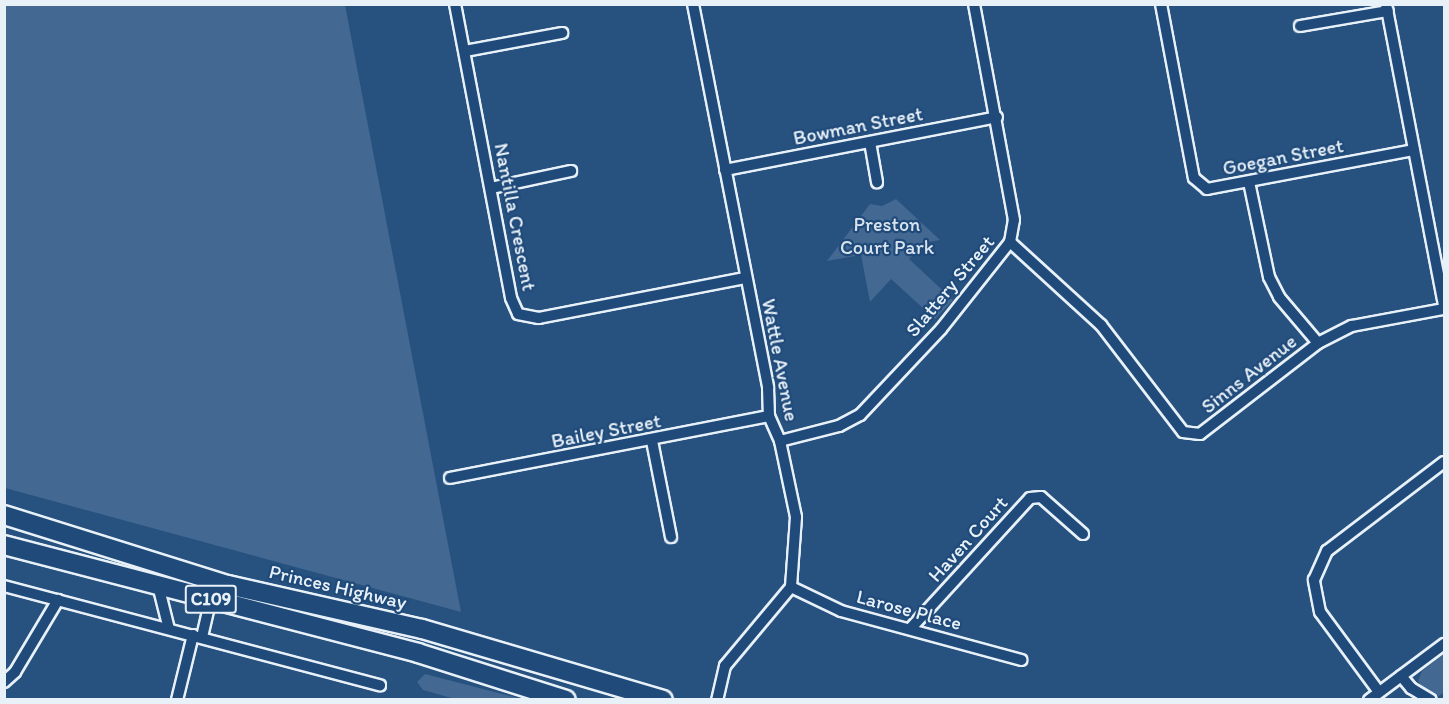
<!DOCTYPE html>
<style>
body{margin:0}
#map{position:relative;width:1449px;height:704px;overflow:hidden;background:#27517f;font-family:Itim,sans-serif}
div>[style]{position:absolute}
.green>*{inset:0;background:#436891}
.roads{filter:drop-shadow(2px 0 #e8f1f8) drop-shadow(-2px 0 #e8f1f8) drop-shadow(0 2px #e8f1f8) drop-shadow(0 -2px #e8f1f8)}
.street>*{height:10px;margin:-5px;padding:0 5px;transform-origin:5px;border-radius:5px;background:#1f4a7a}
.highway>*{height:18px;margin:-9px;padding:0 9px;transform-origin:9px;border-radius:9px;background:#1f4a7a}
span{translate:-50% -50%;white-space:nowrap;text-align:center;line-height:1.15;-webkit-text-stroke:4.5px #1f4a7a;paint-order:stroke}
.shield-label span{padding:2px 4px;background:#1f4a7a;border:2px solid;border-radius:4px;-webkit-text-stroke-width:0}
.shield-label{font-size:18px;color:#e8f1f8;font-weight:700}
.street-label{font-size:20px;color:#e8f1f8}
.park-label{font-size:20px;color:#d8e3ee}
.frame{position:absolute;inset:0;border:6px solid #e8f1f8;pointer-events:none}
</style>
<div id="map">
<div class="green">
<div style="clip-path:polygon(4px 5px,345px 5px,461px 612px,5px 488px)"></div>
<div style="clip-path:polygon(896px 199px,940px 240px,923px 243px,909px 259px,953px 300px,935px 319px,891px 279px,870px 302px,861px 255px,827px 261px,870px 204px,882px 206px)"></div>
<div style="clip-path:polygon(1444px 654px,1444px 692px,1439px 696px,1424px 691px,1418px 681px,1422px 671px)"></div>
<div style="clip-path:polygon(425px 674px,522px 699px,455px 699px,423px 690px,417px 682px)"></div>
</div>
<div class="roads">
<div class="street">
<div style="left:455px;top:4px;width:299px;rotate:79.2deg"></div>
<div style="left:511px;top:298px;width:17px;rotate:66deg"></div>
<div style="left:518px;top:314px;width:21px;rotate:11deg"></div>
<div style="left:539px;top:318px;width:210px;rotate:-11deg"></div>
<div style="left:693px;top:4px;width:391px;rotate:78.9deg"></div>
<div style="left:768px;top:388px;width:28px;rotate:88deg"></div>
<div style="left:769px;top:416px;width:27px;rotate:66deg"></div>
<div style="left:780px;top:441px;width:78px;rotate:78.1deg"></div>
<div style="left:796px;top:517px;width:70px;rotate:94.1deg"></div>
<div style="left:791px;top:587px;width:103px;rotate:129.9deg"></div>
<div style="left:725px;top:666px;width:35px;rotate:103deg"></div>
<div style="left:1161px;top:4px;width:177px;rotate:79.3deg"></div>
<div style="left:1194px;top:178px;width:17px;rotate:40deg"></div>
<div style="left:1207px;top:189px;width:210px;rotate:-10.7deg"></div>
<div style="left:1386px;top:4px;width:308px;rotate:79.1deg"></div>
<div style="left:1300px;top:26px;width:89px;rotate:-9.7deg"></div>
<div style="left:465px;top:51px;width:99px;rotate:-10.5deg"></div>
<div style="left:870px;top:142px;width:41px;rotate:80.1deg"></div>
<div style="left:725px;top:170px;width:277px;rotate:-11deg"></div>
<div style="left:1249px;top:182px;width:97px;rotate:78.1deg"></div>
<div style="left:1269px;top:277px;width:22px;rotate:63deg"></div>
<div style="left:1279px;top:297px;width:60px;rotate:49.7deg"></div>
<div style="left:491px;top:188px;width:82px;rotate:-12deg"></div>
<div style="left:1010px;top:242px;width:123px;rotate:42.4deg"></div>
<div style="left:1101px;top:325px;width:135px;rotate:52.5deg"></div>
<div style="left:1183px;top:432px;width:17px;rotate:7deg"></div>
<div style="left:1200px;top:434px;width:149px;rotate:-37.6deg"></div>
<div style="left:1318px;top:343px;width:38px;rotate:-27deg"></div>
<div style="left:1352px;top:326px;width:94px;rotate:-10.5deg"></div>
<div style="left:652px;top:441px;width:98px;rotate:78.8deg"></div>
<div style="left:780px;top:441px;width:61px;rotate:-14.3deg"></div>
<div style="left:839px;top:426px;width:24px;rotate:-28deg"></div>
<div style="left:860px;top:415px;width:118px;rotate:-46.7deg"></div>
<div style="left:941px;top:329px;width:111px;rotate:-51.6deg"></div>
<div style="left:1010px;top:242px;width:22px;rotate:-80deg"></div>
<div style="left:1014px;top:220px;width:220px;rotate:-100.5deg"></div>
<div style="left:450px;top:478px;width:325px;rotate:-11deg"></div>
<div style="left:158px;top:585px;width:45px;rotate:76deg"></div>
<div style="left:4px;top:586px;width:389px;rotate:14.8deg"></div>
<div style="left:791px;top:587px;width:55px;rotate:25.6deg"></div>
<div style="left:841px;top:611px;width:187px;rotate:15.2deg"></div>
<div style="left:911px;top:628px;width:176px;rotate:-47.5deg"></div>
<div style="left:1030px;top:498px;width:11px;rotate:-5deg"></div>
<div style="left:1041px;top:497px;width:56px;rotate:41.4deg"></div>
<div style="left:202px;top:637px;width:39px;rotate:-77deg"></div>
<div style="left:1401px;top:676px;width:16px;rotate:50deg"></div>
<div style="left:1411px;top:688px;width:23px;rotate:31deg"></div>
<div style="left:4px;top:682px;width:15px;rotate:-42deg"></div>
<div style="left:15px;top:672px;width:84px;rotate:-59.2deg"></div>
<div style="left:1379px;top:692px;width:99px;rotate:-126.4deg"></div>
<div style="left:1320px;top:612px;width:33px;rotate:-101deg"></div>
<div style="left:1314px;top:580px;width:32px;rotate:-66deg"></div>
<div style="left:1327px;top:551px;width:147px;rotate:-37.3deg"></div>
<div style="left:177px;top:700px;width:67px;rotate:-76.2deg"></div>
<div style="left:1369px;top:700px;width:94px;rotate:-36.7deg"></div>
</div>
<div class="highway">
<div style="left:4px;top:515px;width:235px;rotate:17.4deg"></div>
<div style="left:228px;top:585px;width:199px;rotate:12.8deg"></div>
<div style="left:422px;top:629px;width:251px;rotate:16.4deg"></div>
<div style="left:4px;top:545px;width:428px;rotate:14.6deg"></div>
<div style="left:418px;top:653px;width:155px;rotate:17.6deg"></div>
</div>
</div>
<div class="shield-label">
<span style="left:211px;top:599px">C109</span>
</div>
<div class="street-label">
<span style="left:858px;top:126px;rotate:-11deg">Bowman Street</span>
<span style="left:1283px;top:157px;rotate:-11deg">Goegan Street</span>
<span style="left:515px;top:217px;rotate:79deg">Nantilla Crescent</span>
<span style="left:950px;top:286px;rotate:-50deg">Slattery Street</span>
<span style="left:780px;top:360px;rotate:79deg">Wattle Avenue</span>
<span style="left:1249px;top:374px;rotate:-38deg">Sinns Avenue</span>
<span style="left:606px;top:431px;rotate:-11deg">Bailey Street</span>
<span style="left:968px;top:539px;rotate:-48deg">Haven Court</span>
<span style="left:338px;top:587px;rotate:13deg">Princes Highway</span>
<span style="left:909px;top:610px;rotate:15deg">Larose Place</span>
</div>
<div class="park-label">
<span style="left:887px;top:236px">Preston<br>Court Park</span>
</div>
<div class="frame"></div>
</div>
